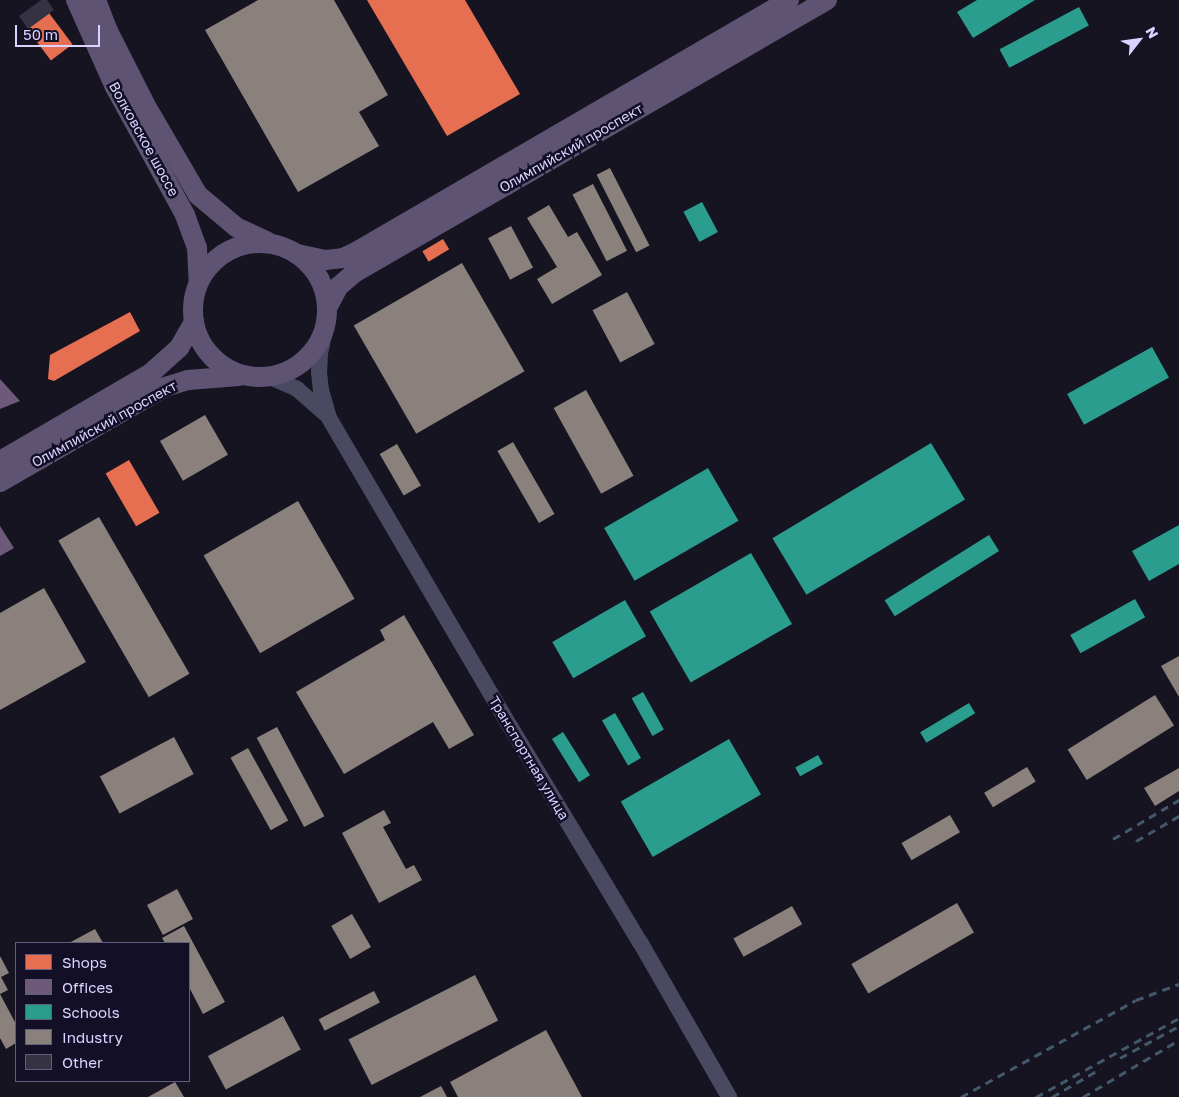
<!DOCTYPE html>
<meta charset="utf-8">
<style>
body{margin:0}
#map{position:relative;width:1179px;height:1097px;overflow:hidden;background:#161421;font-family:"Golos Text",sans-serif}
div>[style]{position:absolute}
.shops>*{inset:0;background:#e76f51;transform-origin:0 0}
.offices>*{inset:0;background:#6d597a}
.schools>*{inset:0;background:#2a9d8f;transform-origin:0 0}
.industry>*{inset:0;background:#8a817c;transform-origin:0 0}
.building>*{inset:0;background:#343243}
.minor>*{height:16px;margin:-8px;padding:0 8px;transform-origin:8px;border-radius:8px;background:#4a4962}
.major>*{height:20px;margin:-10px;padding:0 10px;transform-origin:10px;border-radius:10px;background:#5e5373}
.major>.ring{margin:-10px;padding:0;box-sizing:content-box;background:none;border:20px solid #5e5373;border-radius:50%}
.rail>*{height:3px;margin-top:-1.5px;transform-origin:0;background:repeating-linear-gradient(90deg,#43596b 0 8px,transparent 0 14px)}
span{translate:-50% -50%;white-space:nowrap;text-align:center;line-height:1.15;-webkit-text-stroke:5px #130f26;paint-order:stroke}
.street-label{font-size:14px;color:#d9d4ff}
.legend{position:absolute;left:15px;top:942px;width:175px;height:140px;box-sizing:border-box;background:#130f26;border:1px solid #625e7d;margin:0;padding:6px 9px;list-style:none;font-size:15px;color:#d9d4ff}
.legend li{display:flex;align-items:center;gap:10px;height:25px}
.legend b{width:25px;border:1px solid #625e7d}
.north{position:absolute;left:1114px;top:15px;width:50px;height:50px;-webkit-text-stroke:4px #130f26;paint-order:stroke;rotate:60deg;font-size:14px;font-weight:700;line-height:20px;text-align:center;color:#d9d4ff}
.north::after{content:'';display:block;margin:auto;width:18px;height:22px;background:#d9d4ff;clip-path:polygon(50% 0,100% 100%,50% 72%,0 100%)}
.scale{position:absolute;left:15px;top:25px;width:85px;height:22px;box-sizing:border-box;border:2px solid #d9d4ff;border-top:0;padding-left:6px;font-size:15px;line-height:18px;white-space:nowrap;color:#d9d4ff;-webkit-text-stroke:4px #130f26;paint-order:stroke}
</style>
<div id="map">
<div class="shops">
<div style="clip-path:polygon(367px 0,465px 0,520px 94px,447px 136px)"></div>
<div style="left:49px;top:13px;width:39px;height:27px;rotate:53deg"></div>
<div style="left:443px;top:239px;width:12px;height:24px;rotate:59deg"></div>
<div style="clip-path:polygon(130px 312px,140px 331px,54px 381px,48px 379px,50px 355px)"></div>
<div style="left:129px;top:460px;width:61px;height:27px;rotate:60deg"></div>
</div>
<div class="offices">
<div style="clip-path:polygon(0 379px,20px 401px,0 409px)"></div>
<div style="clip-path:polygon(0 526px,14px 548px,0 556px)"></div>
</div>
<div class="schools">
<div style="clip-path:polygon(977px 0,1035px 0,973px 38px,957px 12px)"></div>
<div style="left:1079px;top:7px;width:21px;height:90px;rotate:62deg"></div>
<div style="left:702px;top:202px;width:34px;height:21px;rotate:62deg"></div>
<div style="left:1152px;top:347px;width:35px;height:97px;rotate:61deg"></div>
<div style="left:931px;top:443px;width:66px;height:185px;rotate:59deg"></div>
<div style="left:708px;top:468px;width:61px;height:120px;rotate:60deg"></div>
<div style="clip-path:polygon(1179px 525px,1179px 564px,1149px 581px,1132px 551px)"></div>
<div style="left:989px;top:535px;width:19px;height:123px;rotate:58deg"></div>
<div style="left:751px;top:553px;width:82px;height:117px;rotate:60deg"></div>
<div style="left:1135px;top:599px;width:21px;height:74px;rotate:61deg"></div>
<div style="left:625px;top:600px;width:42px;height:84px;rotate:60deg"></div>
<div style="left:643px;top:692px;width:43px;height:13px;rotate:61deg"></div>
<div style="left:969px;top:703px;width:12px;height:57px;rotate:59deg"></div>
<div style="left:615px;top:713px;width:52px;height:15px;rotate:60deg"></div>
<div style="left:563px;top:732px;width:51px;height:13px;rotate:58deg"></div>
<div style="left:729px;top:739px;width:64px;height:125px;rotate:60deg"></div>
<div style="left:818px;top:755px;width:10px;height:26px;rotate:61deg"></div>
</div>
<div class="industry">
<div style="clip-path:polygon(258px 0,334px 0,388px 95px,359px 112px,379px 146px,298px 192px,205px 30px)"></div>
<div style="left:610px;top:168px;width:87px;height:15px;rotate:63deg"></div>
<div style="left:593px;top:184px;width:75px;height:23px;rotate:63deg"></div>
<div style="clip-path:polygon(549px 205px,568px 237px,577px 232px,602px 275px,552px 304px,537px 279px,557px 267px,527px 218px)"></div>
<div style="left:511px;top:226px;width:47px;height:26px;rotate:62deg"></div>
<div style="left:462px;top:263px;width:125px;height:125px;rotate:60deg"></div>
<div style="left:627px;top:292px;width:59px;height:39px;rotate:62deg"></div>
<div style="left:586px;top:390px;width:98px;height:37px;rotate:61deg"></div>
<div style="left:205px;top:415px;width:46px;height:52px;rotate:60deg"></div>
<div style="left:513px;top:442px;width:83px;height:18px;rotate:60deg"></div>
<div style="left:397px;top:444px;width:48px;height:20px;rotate:60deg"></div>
<div style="left:298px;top:501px;width:113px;height:109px;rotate:60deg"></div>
<div style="left:99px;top:517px;width:181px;height:47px;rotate:60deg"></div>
<div style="clip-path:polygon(44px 588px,86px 662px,0 710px,0 613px)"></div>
<div style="clip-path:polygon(404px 615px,474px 735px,449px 749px,433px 722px,344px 774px,296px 692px,385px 640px,380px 630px)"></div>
<div style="clip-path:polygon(1179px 656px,1179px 697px,1161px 666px)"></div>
<div style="left:1155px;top:695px;width:36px;height:103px;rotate:58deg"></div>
<div style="left:277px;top:727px;width:101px;height:23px;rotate:62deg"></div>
<div style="left:174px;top:737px;width:42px;height:84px;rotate:62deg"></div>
<div style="left:248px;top:748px;width:83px;height:20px;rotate:61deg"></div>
<div style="left:1027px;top:767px;width:17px;height:50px;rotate:59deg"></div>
<div style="clip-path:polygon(1179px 768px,1179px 791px,1155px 806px,1144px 788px)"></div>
<div style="clip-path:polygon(384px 810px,391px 823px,383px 827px,406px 869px,414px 865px,422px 880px,379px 903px,342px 833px)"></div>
<div style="left:950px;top:815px;width:20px;height:56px;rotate:60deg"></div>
<div style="left:177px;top:889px;width:34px;height:34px;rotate:62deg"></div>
<div style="left:957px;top:903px;width:34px;height:122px;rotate:60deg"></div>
<div style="left:792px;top:906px;width:21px;height:67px;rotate:61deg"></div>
<div style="left:352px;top:914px;width:38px;height:24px;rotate:60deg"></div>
<div style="clip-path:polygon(184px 926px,225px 1002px,203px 1014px,189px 987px,189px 943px,165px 943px,162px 938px)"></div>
<div style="clip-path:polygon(95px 929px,103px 943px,69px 943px)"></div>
<div style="clip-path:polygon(0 956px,9px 973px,1px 977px,8px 990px,0 994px,16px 1024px,16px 1043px,6px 1049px,0 1038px)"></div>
<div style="left:475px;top:975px;width:51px;height:142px;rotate:63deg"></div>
<div style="left:374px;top:991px;width:13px;height:62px;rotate:63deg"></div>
<div style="left:283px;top:1016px;width:38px;height:85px;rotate:62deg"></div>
<div style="clip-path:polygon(546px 1030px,582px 1097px,458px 1097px,450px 1082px)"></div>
<div style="clip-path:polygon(175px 1082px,184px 1097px,148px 1097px)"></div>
<div style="clip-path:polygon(441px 1086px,447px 1097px,420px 1097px)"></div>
</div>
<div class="building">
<div style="clip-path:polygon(41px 0,47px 0,54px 10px,28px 29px,19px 16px)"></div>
</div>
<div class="minor">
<div style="left:325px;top:330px;width:25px;rotate:102deg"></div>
<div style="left:320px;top:354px;width:18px;rotate:93deg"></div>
<div style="left:319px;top:372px;width:18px;rotate:84deg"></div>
<div style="left:321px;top:390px;width:29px;rotate:74deg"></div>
<div style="left:329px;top:418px;width:357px;rotate:59.6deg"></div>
<div style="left:510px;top:726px;width:252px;rotate:59deg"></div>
<div style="left:640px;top:942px;width:179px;rotate:60.1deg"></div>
<div style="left:267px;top:376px;width:33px;rotate:23deg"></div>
<div style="left:297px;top:389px;width:38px;rotate:41deg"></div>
</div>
<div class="major">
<div style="left:76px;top:0;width:95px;rotate:65.9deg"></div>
<div style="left:115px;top:87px;width:146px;rotate:61.3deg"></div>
<div style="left:185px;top:215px;width:35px;rotate:70deg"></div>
<div style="left:197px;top:248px;width:33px;rotate:87deg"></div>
<div style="left:96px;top:0;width:33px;rotate:69deg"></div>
<div style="left:108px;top:31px;width:84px;rotate:63.1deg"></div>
<div style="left:146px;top:106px;width:103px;rotate:59.7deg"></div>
<div style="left:198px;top:195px;width:50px;rotate:40.1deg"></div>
<div style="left:236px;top:227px;width:35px;rotate:25deg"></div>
<div class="ring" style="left:193px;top:243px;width:114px;height:114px"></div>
<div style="left:297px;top:254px;width:29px;rotate:12deg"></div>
<div style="left:325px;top:260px;width:18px;rotate:-6deg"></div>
<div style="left:343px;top:258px;width:14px;rotate:-25deg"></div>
<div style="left:356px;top:252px;width:501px;rotate:-30.2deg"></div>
<div style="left:327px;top:308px;width:24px;rotate:-62deg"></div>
<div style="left:338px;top:287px;width:21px;rotate:-41deg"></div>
<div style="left:354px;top:273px;width:546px;rotate:-29.99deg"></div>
<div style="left:0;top:461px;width:175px;rotate:-30.2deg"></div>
<div style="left:151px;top:373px;width:38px;rotate:-42deg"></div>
<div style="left:179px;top:348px;width:30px;rotate:-60deg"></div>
<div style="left:0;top:482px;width:190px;rotate:-29.9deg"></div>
<div style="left:165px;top:387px;width:24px;rotate:-17deg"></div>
<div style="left:188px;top:380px;width:51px;rotate:-4.5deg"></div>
</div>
<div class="rail">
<div style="left:1113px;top:839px;width:77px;rotate:-30.6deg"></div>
<div style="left:1136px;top:841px;width:50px;rotate:-30.2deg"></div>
<div style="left:1120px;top:1058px;width:67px;rotate:-28.5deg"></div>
<div style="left:961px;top:1097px;width:200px;rotate:-29deg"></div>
<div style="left:1136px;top:1000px;width:46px;rotate:-20.4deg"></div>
<div style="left:1036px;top:1097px;width:163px;rotate:-28.9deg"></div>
<div style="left:1052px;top:1097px;width:56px;rotate:-30.3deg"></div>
<div style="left:1083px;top:1097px;width:112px;rotate:-30.7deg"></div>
</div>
<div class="street-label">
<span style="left:144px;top:139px;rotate:61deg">Волковское шоссе</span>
<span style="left:571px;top:148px;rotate:-30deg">Олимпийский проспект</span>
<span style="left:104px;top:424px;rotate:-29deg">Олимпийский проспект</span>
<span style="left:529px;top:758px;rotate:59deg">Транспортная улица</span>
</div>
<ul class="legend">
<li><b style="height:14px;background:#e76f51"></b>Shops</li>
<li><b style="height:14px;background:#6d597a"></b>Offices</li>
<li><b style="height:14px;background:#2a9d8f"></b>Schools</li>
<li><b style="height:14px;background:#8a817c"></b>Industry</li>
<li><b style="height:14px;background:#343243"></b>Other</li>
</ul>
<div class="north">N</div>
<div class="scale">50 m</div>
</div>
